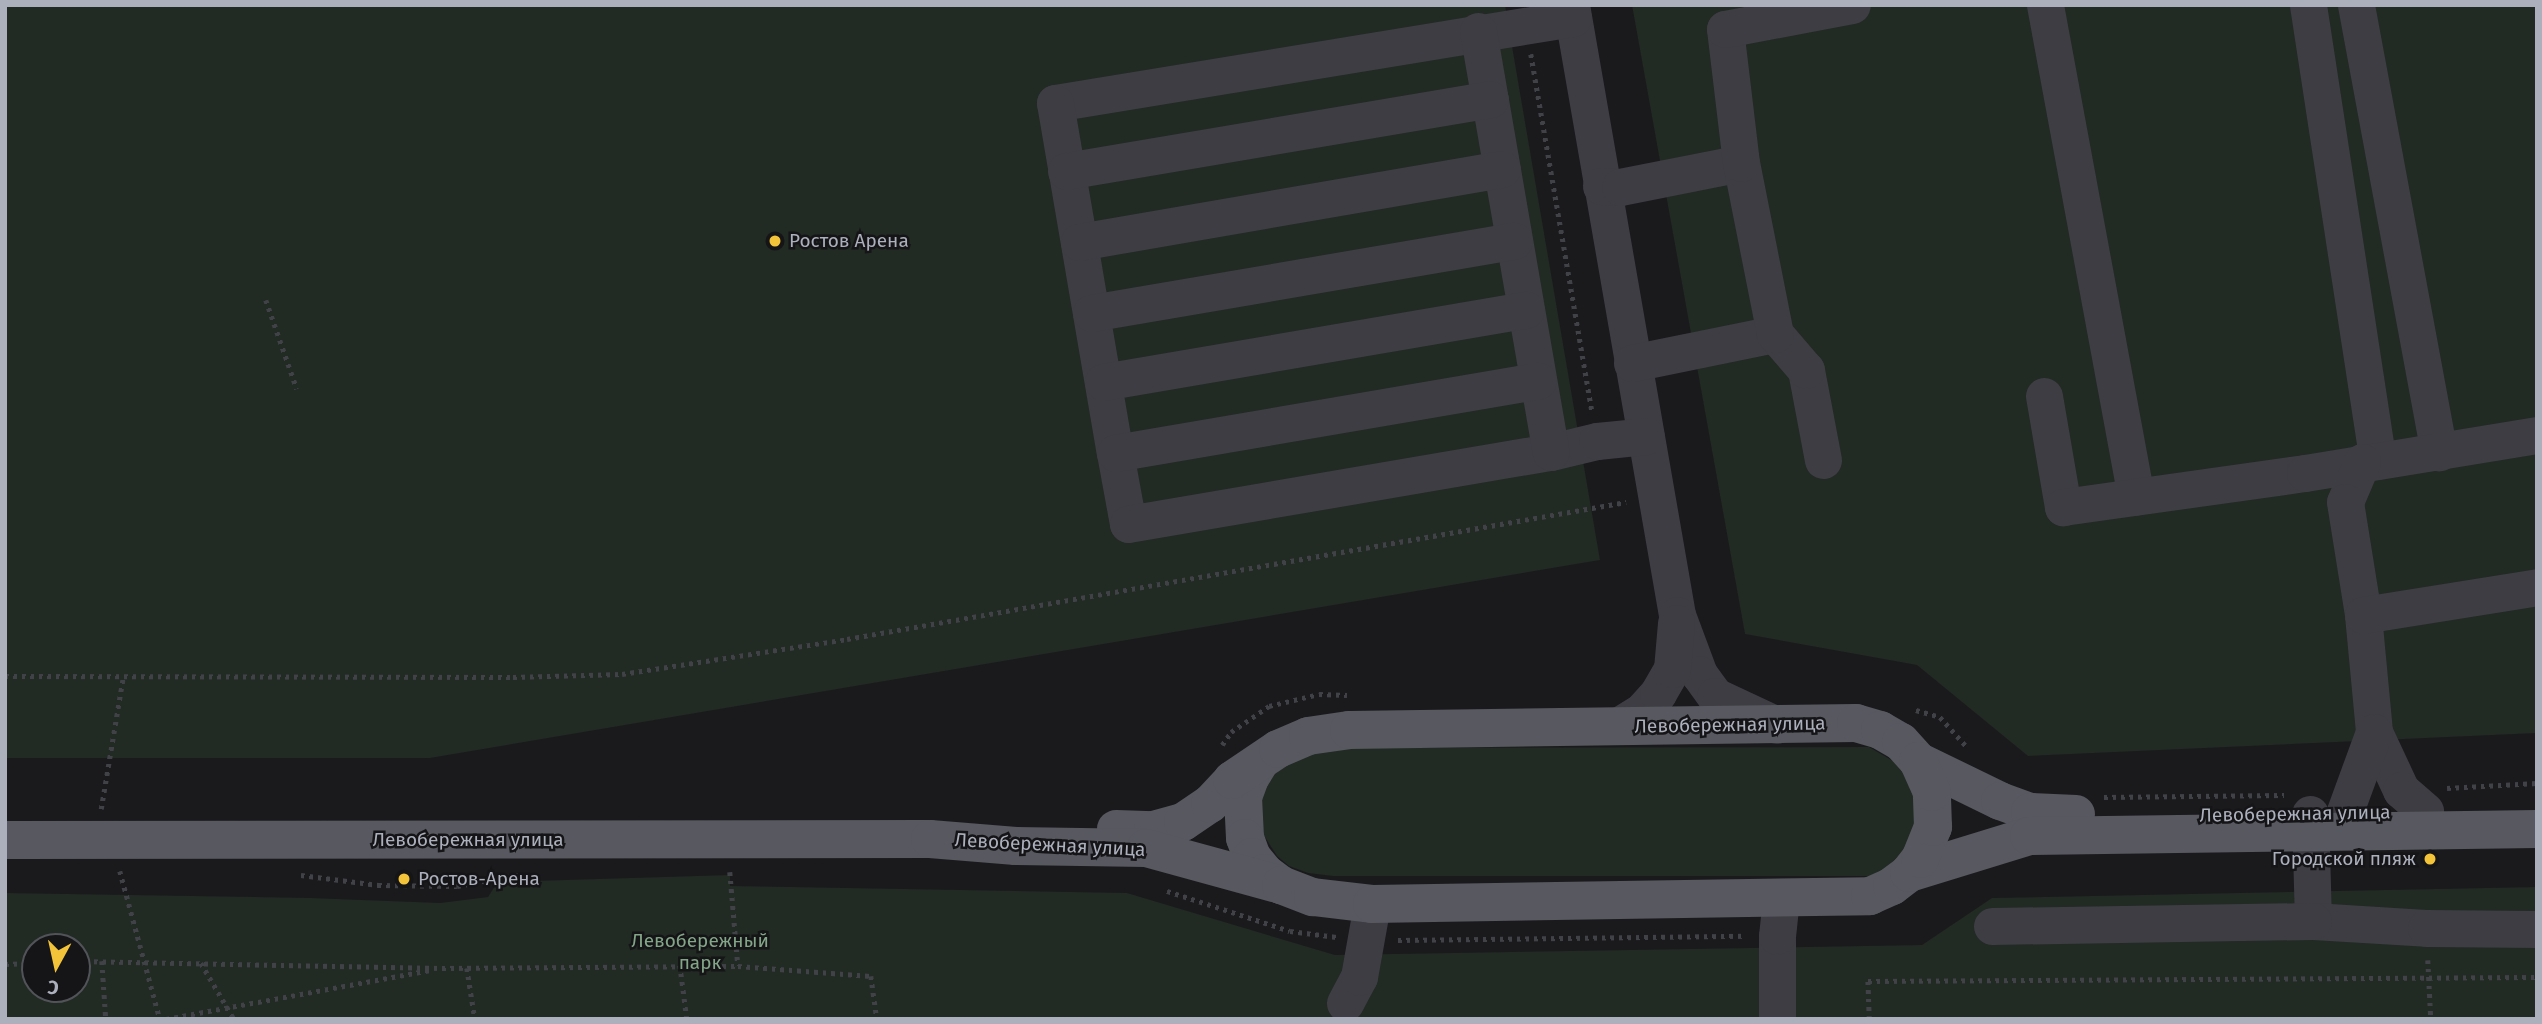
<!DOCTYPE html>
<meta charset="utf-8">
<style>
body{margin:0}
#map{position:relative;width:2542px;height:1024px;overflow:hidden;background:#1a1a1c;font-family:"Fira Sans",sans-serif}
div>[style]{position:absolute}
.green>*{inset:0;background:#212a23}
.path>*{height:4.5px;margin-top:-2.25px;transform-origin:0;background:repeating-linear-gradient(90deg,#414248 0 3.5px,transparent 0 8.5px)}
.minor>*{height:37px;margin:-18.5px;padding:0 18.5px;transform-origin:18.5px;border-radius:18.5px;background:#3d3d43}
.major>*{height:38px;margin:-19px;padding:0 19px;transform-origin:19px;border-radius:19px;background:#575860}
.dots>*{width:19px;height:19px;translate:-50% -50%;box-sizing:border-box;border:4px solid #151517;border-radius:50%}
span{translate:-50% -50%;white-space:nowrap;text-align:center;line-height:1.15;-webkit-text-stroke:5px #151517;paint-order:stroke}
.poi-label{font-size:19px;color:#acb0bc}
.left{translate:0 -50%;text-align:left}
.right{translate:-100% -50%;text-align:right}
.street-label{font-size:19px;color:#acb0bc}
.park-label{font-size:19px;color:#83a688}
.frame{position:absolute;inset:0;border:7px solid #acb0bc;pointer-events:none}
.north{position:absolute;left:21px;top:933px;width:70px;height:70px;box-sizing:border-box;background:#151517;border:2px solid #515359;border-radius:50%;rotate:188deg;font-size:19px;font-weight:700;line-height:28px;text-align:center;color:#acb0bc}
.north::after{content:'';display:block;margin:auto;width:24px;height:32px;background:#f3c43a;clip-path:polygon(50% 0,100% 100%,50% 72%,0 100%)}
</style>
<div id="map">
<div class="green">
<div style="clip-path:polygon(5px 5px,1505px 5px,1600px 560px,430px 758px,5px 758px)"></div>
<div style="clip-path:polygon(1632px 5px,2537px 5px,2537px 733px,2028px 756px,1917px 665px,1745px 634px)"></div>
<div style="clip-path:polygon(1869px 747px,1900px 765px,1914px 781px,1920px 835px,1882px 876px,1333px 876px,1308px 873px,1289px 866px,1277px 856px,1263px 834px,1257px 795px,1298px 748px)"></div>
<div style="clip-path:polygon(evenodd,730px 875px,730px 886px,1127px 893px,1335px 955px,1922px 945px,1992px 898px,2537px 887px,2537px 1019px,5px 1019px,5px 893px,311px 898px,440px 903px,488px 897px,495px 886px,503px 882px,730px 875px,35px 947px,77px 947px,77px 989px,35px 989px,35px 947px)"></div>
</div>
<div class="path">
<div style="left:1531px;top:54px;width:362px;rotate:80.3deg"></div>
<div style="left:266px;top:300px;width:94px;rotate:70.8deg"></div>
<div style="left:5px;top:676px;width:508px;rotate:0.11deg"></div>
<div style="left:513px;top:677px;width:109px;rotate:-1.6deg"></div>
<div style="left:622px;top:674px;width:228px;rotate:-8.8deg"></div>
<div style="left:847px;top:639px;width:791px;rotate:-9.97deg"></div>
<div style="left:1916px;top:710px;width:25px;rotate:16deg"></div>
<div style="left:1940px;top:717px;width:40px;rotate:48deg"></div>
<div style="left:1222px;top:745px;width:16px;rotate:-55deg"></div>
<div style="left:1231px;top:732px;width:46px;rotate:-34.4deg"></div>
<div style="left:1269px;top:706px;width:51px;rotate:-13.5deg"></div>
<div style="left:1319px;top:694px;width:28px;rotate:2deg"></div>
<div style="left:2447px;top:788px;width:90px;rotate:-3.2deg"></div>
<div style="left:2104px;top:797px;width:180px;rotate:-0.6deg"></div>
<div style="left:101px;top:809px;width:134px;rotate:-80.5deg"></div>
<div style="left:120px;top:871px;width:153px;rotate:74.9deg"></div>
<div style="left:730px;top:872px;width:94px;rotate:85.1deg"></div>
<div style="left:301px;top:875px;width:78px;rotate:7.4deg"></div>
<div style="left:378px;top:885px;width:79px;rotate:0.7deg"></div>
<div style="left:457px;top:886px;width:62px;rotate:-10.2deg"></div>
<div style="left:1167px;top:891px;width:129px;rotate:18deg"></div>
<div style="left:1290px;top:931px;width:47px;rotate:7.3deg"></div>
<div style="left:1398px;top:940px;width:348px;rotate:-0.7deg"></div>
<div style="left:2428px;top:960px;width:59px;rotate:87.1deg"></div>
<div style="left:77px;top:961px;width:365px;rotate:1.1deg"></div>
<div style="left:442px;top:968px;width:296px;rotate:-0.4deg"></div>
<div style="left:738px;top:966px;width:133px;rotate:4.3deg"></div>
<div style="left:871px;top:976px;width:43px;rotate:82.1deg"></div>
<div style="left:102px;top:961px;width:58px;rotate:86.1deg"></div>
<div style="left:201px;top:963px;width:65px;rotate:59.5deg"></div>
<div style="left:5px;top:964px;width:30px;rotate:-2deg"></div>
<div style="left:680px;top:965px;width:54px;rotate:82.6deg"></div>
<div style="left:467px;top:968px;width:52px;rotate:81.1deg"></div>
<div style="left:166px;top:1019px;width:269px;rotate:-10.5deg"></div>
<div style="left:1869px;top:1019px;width:38px;rotate:-92deg"></div>
<div style="left:1868px;top:981px;width:669px;rotate:-0.34deg"></div>
</div>
<div class="minor">
<div style="left:1571px;top:5px;width:619px;rotate:80.14deg"></div>
<div style="left:1677px;top:615px;width:63px;rotate:69.6deg"></div>
<div style="left:1699px;top:674px;width:27px;rotate:54deg"></div>
<div style="left:1715px;top:696px;width:68px;rotate:25.1deg"></div>
<div style="left:2045px;top:5px;width:500px;rotate:79.52deg"></div>
<div style="left:2308px;top:5px;width:461px;rotate:81.3deg"></div>
<div style="left:2356px;top:5px;width:455px;rotate:79.5deg"></div>
<div style="left:1573px;top:18px;width:525px;rotate:170.68deg"></div>
<div style="left:1055px;top:103px;width:355px;rotate:80.3deg"></div>
<div style="left:1115px;top:453px;width:72px;rotate:79.6deg"></div>
<div style="left:1128px;top:524px;width:429px;rotate:-9.7deg"></div>
<div style="left:1551px;top:452px;width:47px;rotate:-13.4deg"></div>
<div style="left:1597px;top:441px;width:49px;rotate:-5.8deg"></div>
<div style="left:1478px;top:31px;width:427px;rotate:80.2deg"></div>
<div style="left:1066px;top:171px;width:430px;rotate:-9.6deg"></div>
<div style="left:1601px;top:186px;width:19px;rotate:3deg"></div>
<div style="left:1620px;top:187px;width:123px;rotate:-11.2deg"></div>
<div style="left:1079px;top:242px;width:429px;rotate:-9.8deg"></div>
<div style="left:1091px;top:313px;width:429px;rotate:-9.7deg"></div>
<div style="left:1632px;top:363px;width:146px;rotate:-11.5deg"></div>
<div style="left:1103px;top:382px;width:429px;rotate:-9.7deg"></div>
<div style="left:2044px;top:396px;width:113px;rotate:80.3deg"></div>
<div style="left:2063px;top:507px;width:244px;rotate:-8deg"></div>
<div style="left:2305px;top:473px;width:235px;rotate:-9.3deg"></div>
<div style="left:1115px;top:453px;width:429px;rotate:-9.7deg"></div>
<div style="left:1823px;top:460px;width:92px;rotate:-100.7deg"></div>
<div style="left:1806px;top:370px;width:48px;rotate:-130.7deg"></div>
<div style="left:1775px;top:334px;width:174px;rotate:-101.2deg"></div>
<div style="left:1741px;top:163px;width:135px;rotate:-96.8deg"></div>
<div style="left:1725px;top:29px;width:129px;rotate:-10.7deg"></div>
<div style="left:2362px;top:462px;width:43px;rotate:113deg"></div>
<div style="left:2345px;top:502px;width:114px;rotate:80.9deg"></div>
<div style="left:2363px;top:615px;width:118px;rotate:84.6deg"></div>
<div style="left:2374px;top:732px;width:64px;rotate:65deg"></div>
<div style="left:2401px;top:790px;width:32px;rotate:41deg"></div>
<div style="left:2363px;top:615px;width:176px;rotate:-9.1deg"></div>
<div style="left:1618px;top:726px;width:28px;rotate:-32deg"></div>
<div style="left:1642px;top:711px;width:24px;rotate:-48deg"></div>
<div style="left:1658px;top:693px;width:28px;rotate:-60deg"></div>
<div style="left:1672px;top:669px;width:46px;rotate:-85deg"></div>
<div style="left:2310px;top:814px;width:107px;rotate:88.4deg"></div>
<div style="left:2313px;top:921px;width:113px;rotate:3.5deg"></div>
<div style="left:2426px;top:928px;width:111px;rotate:0.5deg"></div>
<div style="left:2344px;top:814px;width:87px;rotate:-69.9deg"></div>
<div style="left:1992px;top:926px;width:321px;rotate:-0.9deg"></div>
<div style="left:1345px;top:1003px;width:30px;rotate:-62deg"></div>
<div style="left:1359px;top:977px;width:74px;rotate:-79.9deg"></div>
<div style="left:1777px;top:1019px;width:83px;rotate:-90deg"></div>
<div style="left:1777px;top:936px;width:36px;rotate:-84deg"></div>
</div>
<div class="major">
<div style="left:1260px;top:762px;width:19px;rotate:122deg"></div>
<div style="left:1250px;top:778px;width:20px;rotate:110deg"></div>
<div style="left:1243px;top:797px;width:41px;rotate:87.2deg"></div>
<div style="left:1245px;top:838px;width:20px;rotate:70deg"></div>
<div style="left:1252px;top:857px;width:21px;rotate:51deg"></div>
<div style="left:1265px;top:873px;width:20px;rotate:37deg"></div>
<div style="left:1116px;top:829px;width:37px;rotate:2deg"></div>
<div style="left:1153px;top:830px;width:31px;rotate:-15deg"></div>
<div style="left:1183px;top:822px;width:32px;rotate:-34deg"></div>
<div style="left:1210px;top:804px;width:33px;rotate:-47deg"></div>
<div style="left:1232px;top:780px;width:55px;rotate:-34deg"></div>
<div style="left:1278px;top:749px;width:33px;rotate:-23deg"></div>
<div style="left:1308px;top:736px;width:41px;rotate:-8.3deg"></div>
<div style="left:1349px;top:730px;width:507px;rotate:-0.79deg"></div>
<div style="left:1856px;top:723px;width:25px;rotate:16deg"></div>
<div style="left:1880px;top:730px;width:24px;rotate:30deg"></div>
<div style="left:1901px;top:742px;width:25px;rotate:48deg"></div>
<div style="left:1918px;top:761px;width:91px;rotate:26deg"></div>
<div style="left:2000px;top:801px;width:32px;rotate:20deg"></div>
<div style="left:2030px;top:812px;width:46px;rotate:2.5deg"></div>
<div style="left:5px;top:840px;width:925px;rotate:-0.06deg"></div>
<div style="left:930px;top:839px;width:86px;rotate:4.7deg"></div>
<div style="left:1016px;top:846px;width:130px;rotate:0.9deg"></div>
<div style="left:1146px;top:848px;width:140px;rotate:15.3deg"></div>
<div style="left:1281px;top:885px;width:34px;rotate:21deg"></div>
<div style="left:1313px;top:897px;width:59px;rotate:6.8deg"></div>
<div style="left:1372px;top:904px;width:498px;rotate:-0.9deg"></div>
<div style="left:1870px;top:896px;width:24px;rotate:-24deg"></div>
<div style="left:1892px;top:886px;width:21px;rotate:-37deg"></div>
<div style="left:1909px;top:873px;width:126px;rotate:-17.1deg"></div>
<div style="left:2029px;top:836px;width:508px;rotate:-0.79deg"></div>
<div style="left:1909px;top:873px;width:18px;rotate:-52deg"></div>
<div style="left:1920px;top:859px;width:35px;rotate:-68deg"></div>
<div style="left:1933px;top:827px;width:35px;rotate:-92deg"></div>
<div style="left:1932px;top:792px;width:34px;rotate:-114deg"></div>
</div>
<div class="dots">
<div style="left:775px;top:241px;background:#f3c43a"></div>
<div style="left:2430px;top:859px;background:#f3c43a"></div>
<div style="left:404px;top:879px;background:#f3c43a"></div>
</div>
<div class="poi-label">
<span class="left" style="left:789px;top:241px">Ростов Арена</span>
<span class="right" style="left:2416px;top:859px">Городской пляж</span>
<span class="left" style="left:418px;top:879px">Ростов-Арена</span>
</div>
<div class="street-label">
<span style="left:1730px;top:725px;rotate:-1deg">Левобережная улица</span>
<span style="left:2295px;top:814px;rotate:-1deg">Левобережная улица</span>
<span style="left:468px;top:840px">Левобережная улица</span>
<span style="left:1050px;top:845px;rotate:3deg">Левобережная улица</span>
</div>
<div class="park-label">
<span style="left:700px;top:952px">Левобережный<br>парк</span>
</div>
<div class="frame"></div>
<div class="north">С</div>
</div>
